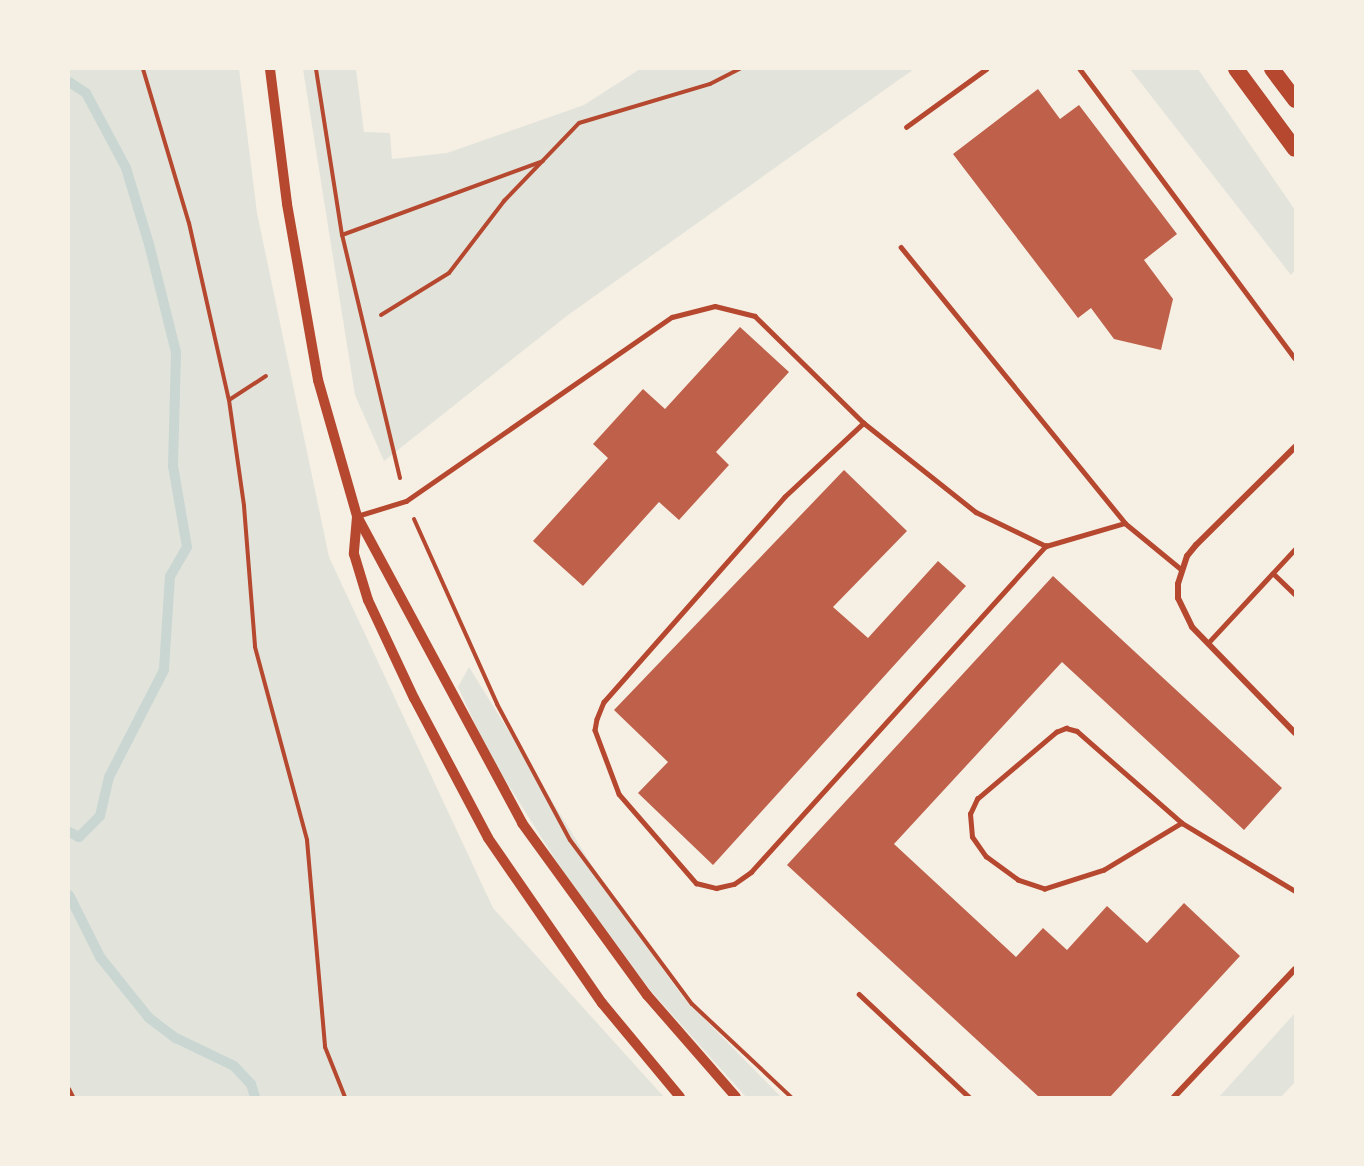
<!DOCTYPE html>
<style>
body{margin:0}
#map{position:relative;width:1364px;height:1166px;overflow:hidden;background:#f6efe4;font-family:"Fira Sans",sans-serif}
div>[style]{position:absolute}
.green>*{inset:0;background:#e2e4dc}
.stream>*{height:10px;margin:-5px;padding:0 5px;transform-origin:5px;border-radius:5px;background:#c9d6d2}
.building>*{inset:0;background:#bf614a}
.path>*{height:4px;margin:-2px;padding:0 2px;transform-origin:2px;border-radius:2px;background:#b5482f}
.service>*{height:4.5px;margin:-2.25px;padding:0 2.25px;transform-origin:2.25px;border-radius:2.25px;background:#b5482f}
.minor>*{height:6px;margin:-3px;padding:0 3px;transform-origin:3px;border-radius:3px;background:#b5482f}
.tertiary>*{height:10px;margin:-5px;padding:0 5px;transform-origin:5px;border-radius:5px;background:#b5482f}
.trunk>*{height:16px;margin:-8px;padding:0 8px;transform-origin:8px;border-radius:8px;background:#b5482f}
span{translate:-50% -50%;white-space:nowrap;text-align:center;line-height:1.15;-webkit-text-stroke:5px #f6efe4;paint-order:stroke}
.frame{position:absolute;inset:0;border:70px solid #f6efe4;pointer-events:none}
</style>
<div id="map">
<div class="green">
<div style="clip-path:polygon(69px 69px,239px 69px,257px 213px,329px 557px,493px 908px,664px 1097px,69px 1097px)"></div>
<div style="clip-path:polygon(303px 69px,356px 69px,364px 132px,390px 133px,392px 159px,447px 153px,584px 105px,640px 69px,914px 69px,568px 315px,384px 461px,355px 395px)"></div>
<div style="clip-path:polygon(1130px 69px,1198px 69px,1295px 210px,1295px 270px,1291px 275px)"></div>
<div style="clip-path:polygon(469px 667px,614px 901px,683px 997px,781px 1097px,746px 1097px,650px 990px,565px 875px,489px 754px,458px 687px)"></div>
<div style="clip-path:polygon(1295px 1013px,1295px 1082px,1281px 1097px,1219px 1097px)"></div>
</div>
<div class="stream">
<div style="left:69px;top:82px;width:20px;rotate:33deg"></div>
<div style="left:86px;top:93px;width:85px;rotate:61.9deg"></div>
<div style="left:126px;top:168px;width:79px;rotate:73.2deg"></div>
<div style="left:149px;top:244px;width:111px;rotate:76deg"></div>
<div style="left:176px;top:352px;width:114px;rotate:91.5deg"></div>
<div style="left:173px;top:466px;width:82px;rotate:80.2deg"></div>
<div style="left:187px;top:547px;width:34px;rotate:120deg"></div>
<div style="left:170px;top:576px;width:94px;rotate:93.7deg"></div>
<div style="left:164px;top:670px;width:120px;rotate:117.2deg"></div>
<div style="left:109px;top:777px;width:40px;rotate:103deg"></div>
<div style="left:100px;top:816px;width:30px;rotate:135deg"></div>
<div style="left:79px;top:837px;width:11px;rotate:-153deg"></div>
<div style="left:69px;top:895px;width:69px;rotate:63.4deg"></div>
<div style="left:100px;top:957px;width:78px;rotate:51.2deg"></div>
<div style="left:149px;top:1018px;width:34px;rotate:37deg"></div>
<div style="left:176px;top:1038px;width:64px;rotate:25.8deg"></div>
<div style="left:234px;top:1066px;width:25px;rotate:47deg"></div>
<div style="left:251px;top:1084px;width:14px;rotate:73deg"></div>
</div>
<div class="building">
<div style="clip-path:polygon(1038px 89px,1060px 119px,1079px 105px,1177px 234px,1144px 260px,1173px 299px,1161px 350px,1114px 339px,1091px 308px,1078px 318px,953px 154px)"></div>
<div style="clip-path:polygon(740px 327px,789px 372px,716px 452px,729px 465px,679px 520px,659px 502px,583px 586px,533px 541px,608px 458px,593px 444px,643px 389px,665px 409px)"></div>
<div style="clip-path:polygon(844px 470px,907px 531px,833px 607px,868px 638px,938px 561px,966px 586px,713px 865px,638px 793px,668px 762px,614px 710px)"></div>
<div style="clip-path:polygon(1053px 576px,1282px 788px,1244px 830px,1062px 662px,894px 844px,1016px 957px,1043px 928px,1067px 950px,1107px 906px,1147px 943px,1184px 903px,1240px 956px,1110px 1097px,1039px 1097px,787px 865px)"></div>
</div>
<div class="path">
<div style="left:143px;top:69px;width:161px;rotate:73.4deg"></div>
<div style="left:189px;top:223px;width:181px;rotate:77.3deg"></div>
<div style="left:229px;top:400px;width:107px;rotate:81.9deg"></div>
<div style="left:244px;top:506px;width:141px;rotate:85.5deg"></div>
<div style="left:255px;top:647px;width:200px;rotate:74.9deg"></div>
<div style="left:307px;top:840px;width:208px;rotate:85deg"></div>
<div style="left:325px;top:1047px;width:54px;rotate:68.2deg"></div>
<div style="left:316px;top:69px;width:168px;rotate:81.1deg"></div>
<div style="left:381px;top:315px;width:80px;rotate:-31.7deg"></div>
<div style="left:449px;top:273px;width:91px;rotate:-52.6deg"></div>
<div style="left:504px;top:201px;width:108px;rotate:-46.1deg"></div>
<div style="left:579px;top:123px;width:137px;rotate:-16.6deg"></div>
<div style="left:710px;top:84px;width:34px;rotate:-27deg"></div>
<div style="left:229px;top:400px;width:44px;rotate:-33deg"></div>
<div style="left:400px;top:478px;width:250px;rotate:-103.4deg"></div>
<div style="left:342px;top:235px;width:214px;rotate:-20.2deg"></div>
<div style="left:414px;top:519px;width:203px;rotate:65.8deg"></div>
<div style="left:497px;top:704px;width:154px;rotate:61.8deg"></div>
<div style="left:570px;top:840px;width:204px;rotate:53.4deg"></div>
<div style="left:692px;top:1004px;width:136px;rotate:43.2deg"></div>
<div style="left:69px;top:1089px;width:9px;rotate:63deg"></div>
</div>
<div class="service">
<div style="left:1080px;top:69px;width:360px;rotate:53.4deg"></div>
<div style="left:906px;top:127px;width:99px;rotate:-35.9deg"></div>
<div style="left:901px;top:247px;width:355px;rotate:50.9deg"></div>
<div style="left:864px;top:423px;width:108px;rotate:136.9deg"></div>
<div style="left:785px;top:497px;width:273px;rotate:131.4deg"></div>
<div style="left:604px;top:702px;width:18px;rotate:112deg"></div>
<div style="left:597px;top:719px;width:11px;rotate:100deg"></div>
<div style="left:595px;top:730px;width:68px;rotate:69.4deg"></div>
<div style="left:619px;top:794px;width:118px;rotate:49.1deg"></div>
<div style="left:696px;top:883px;width:21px;rotate:14deg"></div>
<div style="left:716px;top:888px;width:18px;rotate:-13deg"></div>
<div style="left:734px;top:884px;width:21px;rotate:-35deg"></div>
<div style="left:751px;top:872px;width:440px;rotate:-47.9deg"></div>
<div style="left:357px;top:516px;width:51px;rotate:-17deg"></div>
<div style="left:406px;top:501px;width:323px;rotate:-34.7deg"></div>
<div style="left:672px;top:317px;width:44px;rotate:-14.3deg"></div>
<div style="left:715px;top:306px;width:41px;rotate:14deg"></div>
<div style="left:755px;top:316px;width:153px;rotate:44.5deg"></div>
<div style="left:864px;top:423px;width:143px;rotate:38.5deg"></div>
<div style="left:976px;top:512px;width:78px;rotate:25.9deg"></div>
<div style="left:1046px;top:546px;width:82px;rotate:-16.2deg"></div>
<div style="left:1125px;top:523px;width:72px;rotate:39.4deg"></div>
<div style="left:1273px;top:573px;width:30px;rotate:44deg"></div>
<div style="left:1208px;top:643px;width:128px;rotate:-47.2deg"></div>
<div style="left:1182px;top:823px;width:91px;rotate:148.9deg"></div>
<div style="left:1104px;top:870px;width:62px;rotate:162.1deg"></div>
<div style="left:1045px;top:889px;width:28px;rotate:-162deg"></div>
<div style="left:1018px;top:880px;width:39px;rotate:-144deg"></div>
<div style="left:986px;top:857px;width:24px;rotate:-125deg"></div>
<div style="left:972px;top:837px;width:23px;rotate:-95deg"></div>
<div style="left:970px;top:814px;width:17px;rotate:-65deg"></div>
<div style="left:977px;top:799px;width:104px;rotate:-40.3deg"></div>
<div style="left:1056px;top:732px;width:11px;rotate:-22deg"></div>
<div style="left:1066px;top:728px;width:11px;rotate:15deg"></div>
<div style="left:1077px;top:731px;width:140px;rotate:41.2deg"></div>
<div style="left:1182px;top:823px;width:132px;rotate:31deg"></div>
<div style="left:859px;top:994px;width:151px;rotate:43.1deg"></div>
</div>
<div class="minor">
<div style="left:1295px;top:447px;width:139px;rotate:135.3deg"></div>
<div style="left:1196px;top:545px;width:14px;rotate:129deg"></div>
<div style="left:1187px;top:556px;width:29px;rotate:108deg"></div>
<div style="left:1178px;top:584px;width:14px;rotate:90deg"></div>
<div style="left:1178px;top:598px;width:32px;rotate:64deg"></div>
<div style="left:1192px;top:627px;width:148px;rotate:45.8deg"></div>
<div style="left:1174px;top:1097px;width:176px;rotate:-46.6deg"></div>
</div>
<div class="tertiary">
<div style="left:270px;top:69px;width:136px;rotate:82.8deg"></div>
<div style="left:287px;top:204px;width:179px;rotate:80deg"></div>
<div style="left:318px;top:380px;width:141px;rotate:74deg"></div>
<div style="left:357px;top:516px;width:349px;rotate:61.7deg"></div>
<div style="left:522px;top:823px;width:213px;rotate:54deg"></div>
<div style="left:647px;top:995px;width:135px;rotate:48.9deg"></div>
<div style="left:357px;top:517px;width:37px;rotate:95deg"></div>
<div style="left:354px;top:554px;width:48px;rotate:73.1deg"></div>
<div style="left:368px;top:600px;width:108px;rotate:64.9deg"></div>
<div style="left:414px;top:698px;width:158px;rotate:62.1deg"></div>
<div style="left:488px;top:838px;width:201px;rotate:55.4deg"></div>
<div style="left:602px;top:1003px;width:122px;rotate:50.3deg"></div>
</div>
<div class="trunk">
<div style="left:1236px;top:69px;width:99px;rotate:53.6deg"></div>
<div style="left:1272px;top:69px;width:39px;rotate:53deg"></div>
</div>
<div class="frame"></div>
</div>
